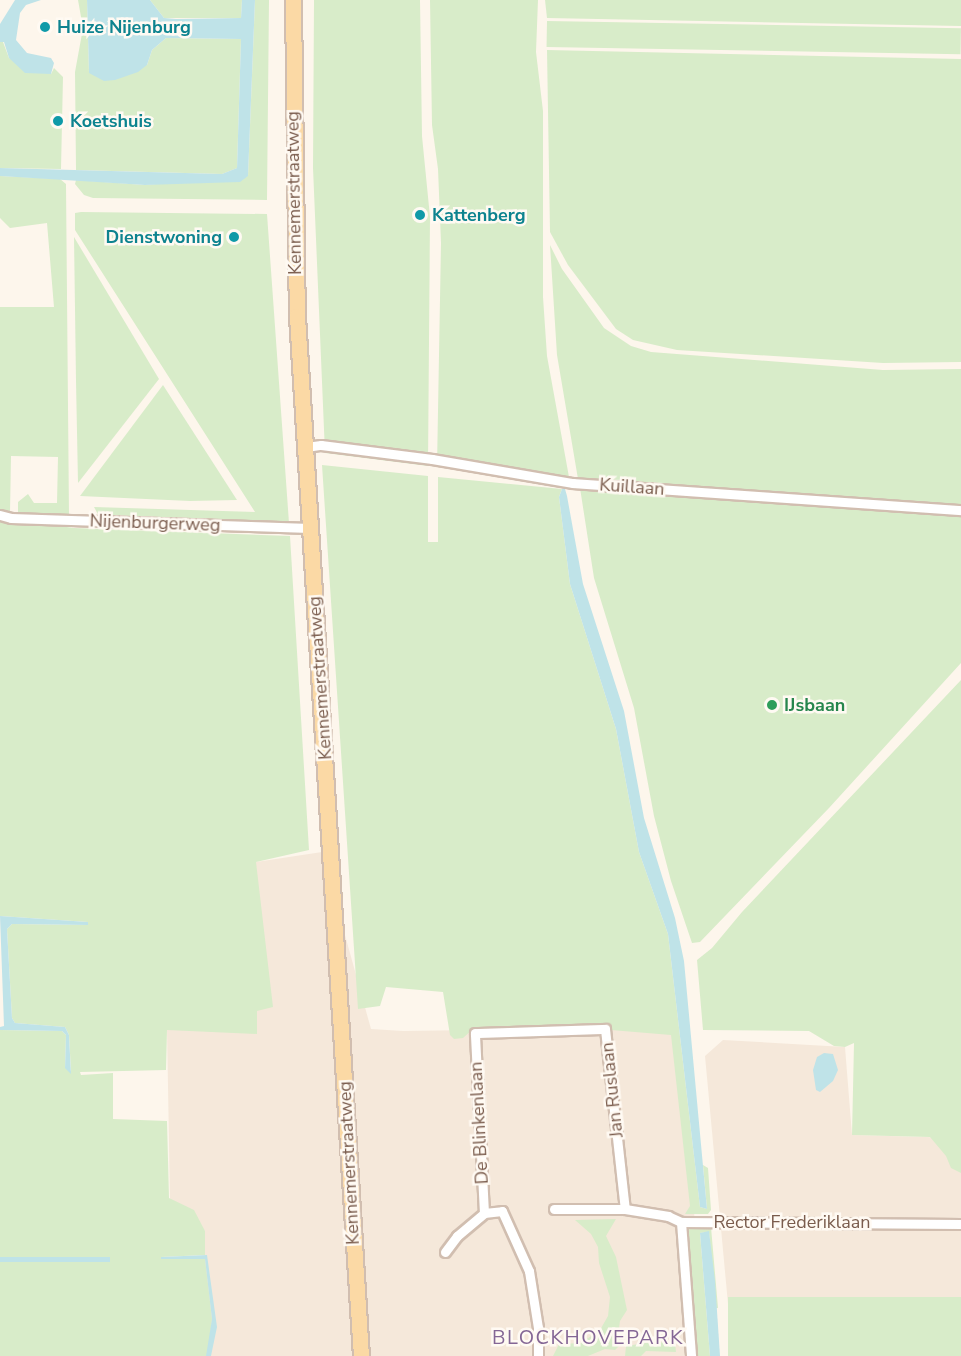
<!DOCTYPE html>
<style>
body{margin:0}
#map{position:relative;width:961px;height:1356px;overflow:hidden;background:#fdf6ec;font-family:"Nunito Sans",sans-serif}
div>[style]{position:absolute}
.residential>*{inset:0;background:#f5e8da}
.green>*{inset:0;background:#d8ecc9;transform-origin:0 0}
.water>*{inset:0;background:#bfe3e8;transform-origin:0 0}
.roads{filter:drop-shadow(2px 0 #d1beb0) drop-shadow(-2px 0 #d1beb0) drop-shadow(0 2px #d1beb0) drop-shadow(0 -2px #d1beb0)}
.street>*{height:9px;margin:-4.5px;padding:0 4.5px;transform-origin:4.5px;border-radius:4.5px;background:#fff}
.primary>*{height:15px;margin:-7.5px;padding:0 7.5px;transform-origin:7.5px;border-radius:7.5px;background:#fbd9a5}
.dots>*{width:16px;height:16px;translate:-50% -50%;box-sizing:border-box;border:3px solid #fffaf3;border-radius:50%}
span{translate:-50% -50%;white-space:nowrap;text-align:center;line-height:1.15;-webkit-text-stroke:5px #fffaf3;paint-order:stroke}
.culture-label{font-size:18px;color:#0d838f;font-weight:700}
.left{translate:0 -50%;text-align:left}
.right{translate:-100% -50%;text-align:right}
.street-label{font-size:18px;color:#7a5c4d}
.leisure-label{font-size:18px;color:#27864d;font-weight:700}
.neighbourhood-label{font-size:20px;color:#846695;letter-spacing:1.5px}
</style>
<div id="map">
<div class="residential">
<div style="clip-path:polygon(322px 852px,371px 1029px,403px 1031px,676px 1027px,708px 1356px,205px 1356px,205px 1231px,170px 1199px,167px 1030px,256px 862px)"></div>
<div style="clip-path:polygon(723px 1040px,845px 1047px,852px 1135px,961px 1138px,961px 1300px,728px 1304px,705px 1056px)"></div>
</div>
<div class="green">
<div style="clip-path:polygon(78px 0,87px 0,89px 73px,147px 65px,152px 50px,166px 38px,241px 39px,237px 168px,222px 174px,76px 170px,75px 72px,83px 28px)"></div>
<div style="clip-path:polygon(150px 0,242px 0,241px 18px,164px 18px)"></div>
<div style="clip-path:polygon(255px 0,269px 0,267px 200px,93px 198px,84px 195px,75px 184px,76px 180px,145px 185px,248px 176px)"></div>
<div style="clip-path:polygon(314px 0,420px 0,422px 136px,430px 217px,428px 466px,325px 453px,313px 168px)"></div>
<div style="clip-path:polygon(430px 0,538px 0,536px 52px,543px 111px,543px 297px,547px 356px,569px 477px,437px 467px,441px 243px,438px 169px,432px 125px)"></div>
<div style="clip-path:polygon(545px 0,961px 0,961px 26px,547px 18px)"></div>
<div style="left:547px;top:21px;width:414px;height:26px;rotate:1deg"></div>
<div style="clip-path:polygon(0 42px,3px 42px,9px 58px,51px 74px,54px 68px,63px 77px,61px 169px,0 168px)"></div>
<div style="clip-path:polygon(547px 50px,961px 59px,961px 362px,883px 363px,677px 350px,633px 340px,616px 329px,568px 265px,550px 232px)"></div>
<div style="clip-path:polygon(0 176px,60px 179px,66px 184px,69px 516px,18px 513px,18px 502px,28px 494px,34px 503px,57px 503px,58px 457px,11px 456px,10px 513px,0 511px,0 307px,54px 307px,47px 223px,10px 228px,0 218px)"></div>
<div style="clip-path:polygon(81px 212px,267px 214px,289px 523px,100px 518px,94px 507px,255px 512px,75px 230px,75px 213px)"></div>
<div style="clip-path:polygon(74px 237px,159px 379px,78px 483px,76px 381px)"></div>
<div style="clip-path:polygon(550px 245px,562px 269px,604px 328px,631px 346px,651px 352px,883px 370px,961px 369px,961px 506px,578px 479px,557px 355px)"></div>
<div style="clip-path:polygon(163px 385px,237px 500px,190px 501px,80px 496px)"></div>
<div style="clip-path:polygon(322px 465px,428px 476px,428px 542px,438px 542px,438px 477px,562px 489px,559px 497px,570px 584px,616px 729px,639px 852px,668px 934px,700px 1207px,707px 1209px,703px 1165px,708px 1168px,711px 1210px,708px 1214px,685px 1214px,690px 1206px,671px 1035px,611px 1030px,604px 1025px,478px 1029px,472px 1030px,463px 1038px,454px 1039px,450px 1035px,443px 992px,386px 987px,380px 1006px,358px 1009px)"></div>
<div style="clip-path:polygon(580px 488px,961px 515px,961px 663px,829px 808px,700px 942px,692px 943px,671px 881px,654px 816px,634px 708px,594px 578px)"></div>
<div style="clip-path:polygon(0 518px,74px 528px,290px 536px,309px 850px,256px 862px,273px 1007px,257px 1011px,257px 1034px,167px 1030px,166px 1070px,80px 1072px,81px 1075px,113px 1073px,113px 1119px,167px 1121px,169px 1198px,194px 1210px,205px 1231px,205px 1255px,161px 1257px,161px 1259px,205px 1259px,212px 1319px,208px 1356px,0 1356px,0 1262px,108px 1262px,110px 1258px,0 1257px,0 1030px,62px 1031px,66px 1035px,65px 1067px,71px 1071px,69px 1035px,65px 1027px,15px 1023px,12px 1018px,7px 929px,12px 924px,87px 925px,88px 922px,0 916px)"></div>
<div style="clip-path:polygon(961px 680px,961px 1173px,951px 1168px,946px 1156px,930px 1137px,852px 1135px,854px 1043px,845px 1047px,834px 1046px,809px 1031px,703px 1030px,697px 960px,712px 948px,742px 912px)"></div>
<div style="clip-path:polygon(616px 1219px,606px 1236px,616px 1257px,627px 1310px,620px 1321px,618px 1336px,622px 1343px,615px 1350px,605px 1349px,588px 1356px,553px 1356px,559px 1344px,581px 1343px,600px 1330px,608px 1316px,610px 1297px,599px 1263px,598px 1247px,591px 1234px,575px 1220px)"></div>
<div style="clip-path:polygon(711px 1227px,718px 1308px,716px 1308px,709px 1232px,700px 1233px,710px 1356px,695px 1356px,687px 1234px,690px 1228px)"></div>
<div style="left:961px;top:1297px;width:59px;height:233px;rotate:90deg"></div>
<div style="clip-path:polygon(652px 1342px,675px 1343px,676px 1352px,646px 1351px,641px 1356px,625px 1356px,626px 1346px)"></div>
</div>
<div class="water">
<div style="clip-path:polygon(15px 0,41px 0,26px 5px,20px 13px,16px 40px,27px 53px,51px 58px,54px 63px,51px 74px,25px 73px,9px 58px,4px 42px,0 42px,0 24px)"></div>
<div style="clip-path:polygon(87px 0,150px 0,164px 18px,176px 19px,241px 18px,242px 0,255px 0,248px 176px,240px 182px,145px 185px,0 176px,0 168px,222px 174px,237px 168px,241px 39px,166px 38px,152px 50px,147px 65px,138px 72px,115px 80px,104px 81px,89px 73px)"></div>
<div style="clip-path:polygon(562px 489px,565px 489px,567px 496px,583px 584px,624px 711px,644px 818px,675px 918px,684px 961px,707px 1209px,700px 1207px,668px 934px,639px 852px,616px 729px,570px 584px,559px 497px)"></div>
<div style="clip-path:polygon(0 916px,88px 922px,88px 925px,12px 924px,7px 929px,12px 1018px,15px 1023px,65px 1027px,69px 1035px,71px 1074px,65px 1068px,66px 1035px,62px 1031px,0 1030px,0 1027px,4px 1026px)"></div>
<div style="clip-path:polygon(824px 1053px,833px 1054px,838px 1070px,833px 1081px,820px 1092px,816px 1090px,813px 1070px,817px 1057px)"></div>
<div style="clip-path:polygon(709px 1231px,715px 1281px,720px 1356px,710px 1356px,700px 1233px)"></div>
<div style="clip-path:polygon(207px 1255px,217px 1327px,211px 1356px,206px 1356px,212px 1319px,205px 1259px,161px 1259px,161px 1257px)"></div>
<div style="left:0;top:1257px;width:110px;height:5px"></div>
</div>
<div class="roads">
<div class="street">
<div style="left:306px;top:447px;width:15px;rotate:-8deg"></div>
<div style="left:321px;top:445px;width:112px;rotate:7.2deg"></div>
<div style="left:432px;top:459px;width:143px;rotate:9.7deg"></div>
<div style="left:573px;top:483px;width:389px;rotate:4deg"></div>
<div style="left:0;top:515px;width:11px;rotate:15deg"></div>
<div style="left:11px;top:518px;width:299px;rotate:1.9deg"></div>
<div style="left:554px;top:1209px;width:71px"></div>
<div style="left:625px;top:1209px;width:44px;rotate:9.2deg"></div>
<div style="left:668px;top:1216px;width:14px;rotate:25deg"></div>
<div style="left:681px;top:1222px;width:280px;rotate:0.4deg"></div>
<div style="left:484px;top:1213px;width:180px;rotate:-92.9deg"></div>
<div style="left:475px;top:1033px;width:130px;rotate:-1.8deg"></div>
<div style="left:605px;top:1029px;width:181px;rotate:83.7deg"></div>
<div style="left:681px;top:1222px;width:134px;rotate:85.7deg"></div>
<div style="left:445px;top:1252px;width:20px;rotate:-53deg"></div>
<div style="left:457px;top:1236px;width:35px;rotate:-40deg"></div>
<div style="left:484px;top:1213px;width:18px;rotate:-6deg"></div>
<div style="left:502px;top:1211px;width:66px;rotate:65.8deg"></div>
<div style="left:529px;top:1271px;width:58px;rotate:81deg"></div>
<div style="left:538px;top:1328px;width:28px;rotate:90deg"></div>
</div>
<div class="primary">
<div style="left:293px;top:0;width:316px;rotate:89.3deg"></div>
<div style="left:297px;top:316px;width:1042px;rotate:86.48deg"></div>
</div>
</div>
<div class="dots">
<div style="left:45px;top:27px;background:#0f9aa8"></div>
<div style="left:58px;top:121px;background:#0f9aa8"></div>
<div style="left:420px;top:215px;background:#0f9aa8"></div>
<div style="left:234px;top:237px;background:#0f9aa8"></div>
<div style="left:772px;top:705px;background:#2e9e5b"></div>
</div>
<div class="culture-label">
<span class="left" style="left:57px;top:27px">Huize Nijenburg</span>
<span class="left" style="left:70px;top:121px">Koetshuis</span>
<span class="left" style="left:432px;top:215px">Kattenberg</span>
<span class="right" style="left:222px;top:237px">Dienstwoning</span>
</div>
<div class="street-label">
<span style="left:294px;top:193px;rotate:-91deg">Kennemerstraatweg</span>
<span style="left:632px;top:487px;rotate:4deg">Kuillaan</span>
<span style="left:155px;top:523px;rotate:2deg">Nijenburgerweg</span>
<span style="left:320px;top:678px;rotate:-94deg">Kennemerstraatweg</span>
<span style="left:612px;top:1090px;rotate:-96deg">Jan Ruslaan</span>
<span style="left:479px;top:1123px;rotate:-93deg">De Blinkenlaan</span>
<span style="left:349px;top:1163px;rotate:-93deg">Kennemerstraatweg</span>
<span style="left:792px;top:1222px">Rector Frederiklaan</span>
</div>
<div class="leisure-label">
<span class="left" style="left:784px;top:705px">IJsbaan</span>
</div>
<div class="neighbourhood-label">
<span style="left:588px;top:1337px">BLOCKHOVEPARK</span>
</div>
</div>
